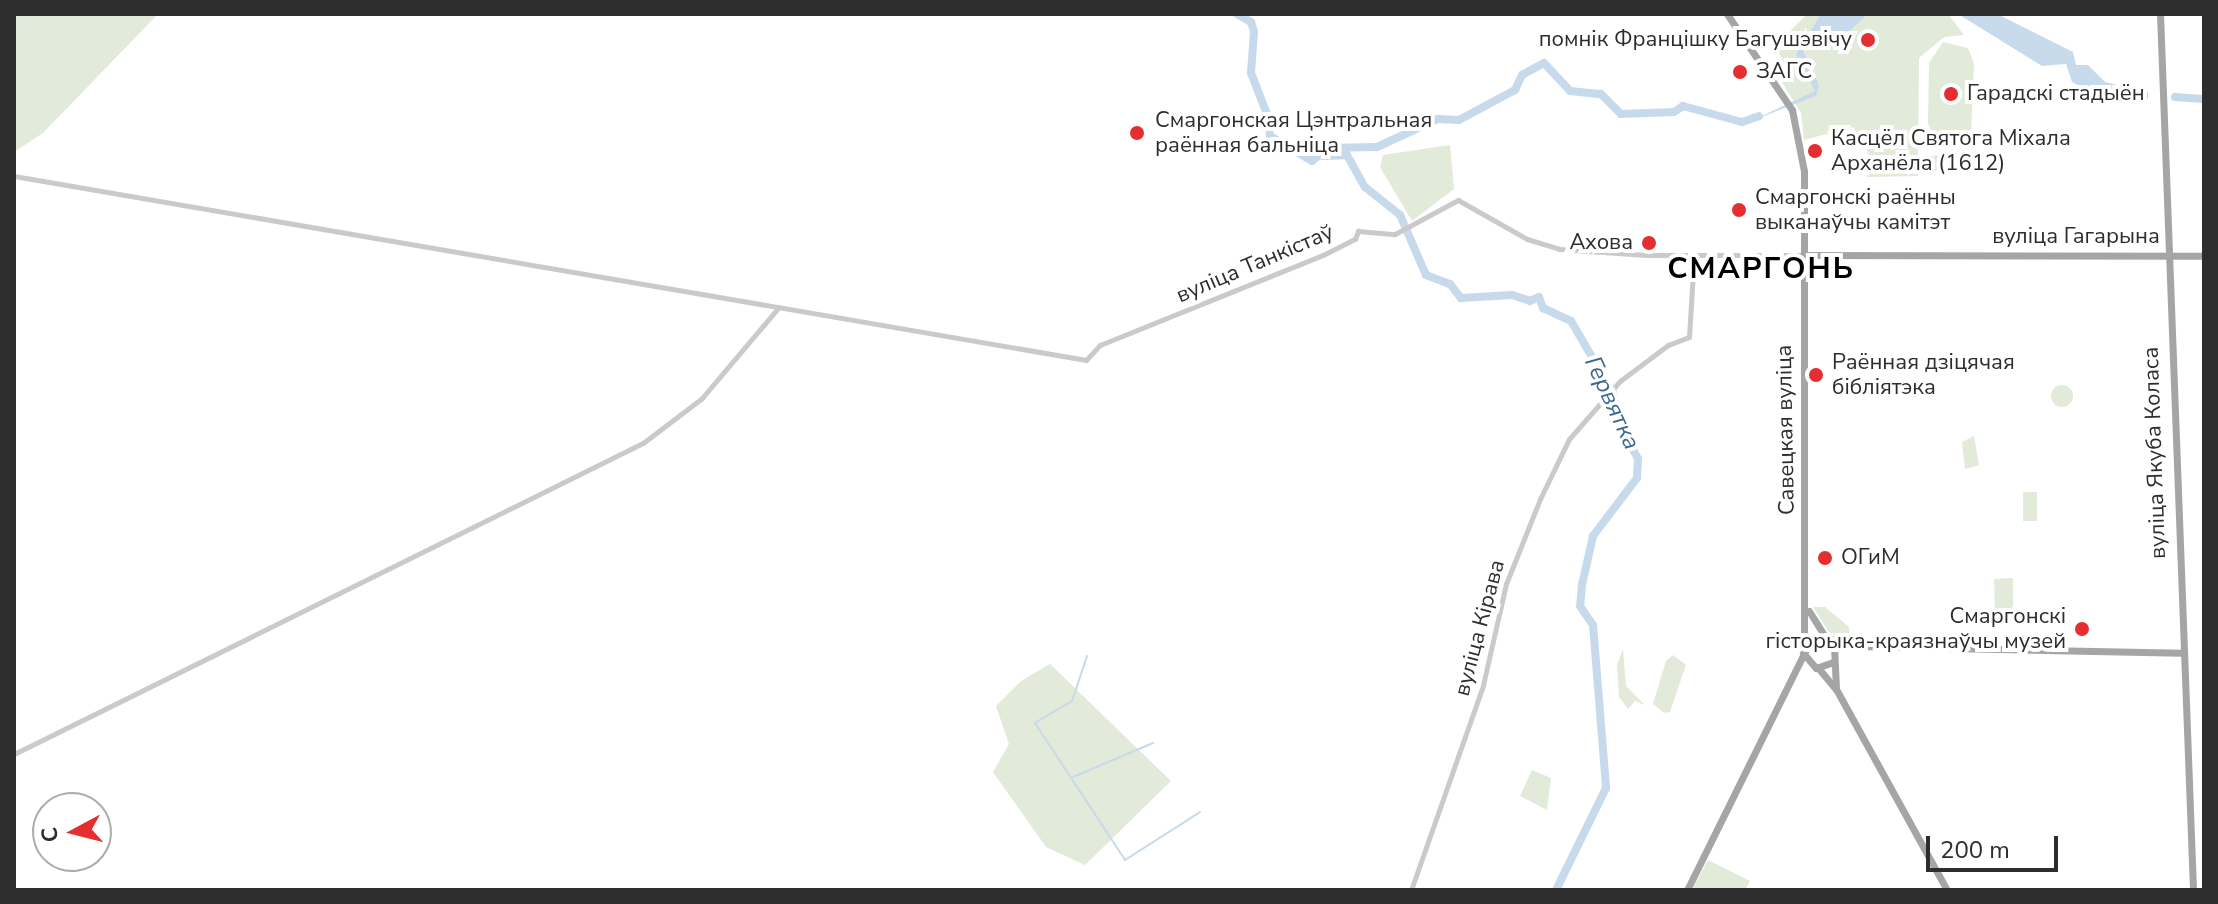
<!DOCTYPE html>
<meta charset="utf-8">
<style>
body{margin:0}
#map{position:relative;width:2218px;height:904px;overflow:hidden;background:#fff;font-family:"Nunito Sans",sans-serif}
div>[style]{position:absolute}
.green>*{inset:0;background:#e2eada;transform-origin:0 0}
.round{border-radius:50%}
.water>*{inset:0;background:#c6daeb}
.stream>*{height:2px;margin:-1px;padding:0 1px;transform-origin:1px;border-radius:1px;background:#c6daeb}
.river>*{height:8px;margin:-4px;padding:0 4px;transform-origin:4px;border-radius:4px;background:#c6daeb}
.minor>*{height:5px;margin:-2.5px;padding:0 2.5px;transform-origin:2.5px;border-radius:2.5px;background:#cacaca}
.major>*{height:7px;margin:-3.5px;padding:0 3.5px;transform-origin:3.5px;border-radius:3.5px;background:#a5a5a5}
.dots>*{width:22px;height:22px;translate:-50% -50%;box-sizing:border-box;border:4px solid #fff;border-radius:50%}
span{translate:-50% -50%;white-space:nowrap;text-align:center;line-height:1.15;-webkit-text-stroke:8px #fff;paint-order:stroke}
.poi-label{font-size:22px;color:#2d2d2d}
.right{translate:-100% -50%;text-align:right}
.left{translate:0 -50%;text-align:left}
.street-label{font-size:22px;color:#2d2d2d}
.water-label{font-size:24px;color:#3c688e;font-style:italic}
.district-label{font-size:30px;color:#000;font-weight:700;letter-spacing:2px}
.frame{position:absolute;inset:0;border:16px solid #2d2d2d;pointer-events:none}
.north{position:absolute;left:32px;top:792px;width:80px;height:80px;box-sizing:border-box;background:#fff;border:2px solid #ababab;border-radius:50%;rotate:263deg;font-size:22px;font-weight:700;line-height:32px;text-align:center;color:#2d2d2d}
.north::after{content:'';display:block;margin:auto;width:28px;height:36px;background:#e42e2f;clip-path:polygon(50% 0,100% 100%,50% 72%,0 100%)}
.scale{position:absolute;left:1926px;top:836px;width:132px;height:36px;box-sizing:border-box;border:4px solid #2d2d2d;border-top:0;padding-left:10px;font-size:24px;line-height:28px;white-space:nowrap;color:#2d2d2d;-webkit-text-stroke:6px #fff;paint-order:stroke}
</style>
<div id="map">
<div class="green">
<div style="clip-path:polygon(14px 14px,158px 14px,43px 133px,14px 152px)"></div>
<div style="clip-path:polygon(1807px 14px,1948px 14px,1964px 35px,1944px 37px,1919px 58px,1918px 176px,1867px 177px,1867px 147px,1853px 127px,1804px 140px,1801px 113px,1775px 71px,1785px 64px,1775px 46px)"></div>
<div style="clip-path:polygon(1943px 42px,1968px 48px,1974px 64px,1971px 133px,1949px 146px,1934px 139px,1928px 123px,1929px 63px)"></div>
<div style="clip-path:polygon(1450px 145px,1454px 189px,1412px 221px,1380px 167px,1383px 155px)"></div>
<div style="left:1955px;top:154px;width:15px;height:28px;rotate:86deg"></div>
<div class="round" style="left:2051px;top:385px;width:22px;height:22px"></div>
<div style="clip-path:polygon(1974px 436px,1979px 465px,1965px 469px,1962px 442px)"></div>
<div style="left:2023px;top:492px;width:14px;height:29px"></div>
<div style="clip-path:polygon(2013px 578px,2013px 607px,1995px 615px,1994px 579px)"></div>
<div style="clip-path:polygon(1813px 607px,1825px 607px,1849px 627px,1850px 641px,1831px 635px)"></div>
<div style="clip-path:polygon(1623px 649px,1626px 686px,1645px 705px,1635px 701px,1628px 709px,1619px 697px,1617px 665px)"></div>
<div style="clip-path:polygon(1673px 655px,1686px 665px,1670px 712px,1664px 713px,1653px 704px,1666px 661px)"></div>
<div style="clip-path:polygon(1050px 664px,1171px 781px,1085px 865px,1046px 847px,993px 772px,1009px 744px,996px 706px,1021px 681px)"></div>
<div style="clip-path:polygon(1532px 770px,1551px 778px,1547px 810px,1520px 796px)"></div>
<div style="clip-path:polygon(1708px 860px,1750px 881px,1745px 890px,1692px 890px)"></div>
</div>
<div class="water">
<div style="clip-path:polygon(1821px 14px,1867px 14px,1839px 42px,1817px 32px,1803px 50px,1819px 86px,1816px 96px,1751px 121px,1815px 91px,1796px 54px)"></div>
<div style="clip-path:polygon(1958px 14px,1997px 14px,2073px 52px,2076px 65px,2088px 65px,2105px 82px,2148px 92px,2148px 99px,2096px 95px,2072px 82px,2066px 64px,2042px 66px)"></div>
</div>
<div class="stream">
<div style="left:1087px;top:656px;width:47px;rotate:108.4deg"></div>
<div style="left:1072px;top:701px;width:43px;rotate:149.3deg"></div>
<div style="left:1035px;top:723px;width:164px;rotate:56.7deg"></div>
<div style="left:1125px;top:860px;width:89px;rotate:-32.6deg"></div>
<div style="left:1073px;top:777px;width:87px;rotate:-23deg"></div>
</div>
<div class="river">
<div style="left:1237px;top:14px;width:16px;rotate:30deg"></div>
<div style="left:1251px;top:22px;width:10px;rotate:73deg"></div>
<div style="left:1254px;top:32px;width:41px;rotate:94.2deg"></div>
<div style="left:1251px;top:73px;width:44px;rotate:68.7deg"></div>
<div style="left:1267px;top:114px;width:22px;rotate:82deg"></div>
<div style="left:1270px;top:136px;width:49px;rotate:30.8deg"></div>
<div style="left:1312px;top:161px;width:21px;rotate:-39deg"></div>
<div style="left:1328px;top:148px;width:49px;rotate:-1.2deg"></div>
<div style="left:1377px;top:147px;width:67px;rotate:-24.7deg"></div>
<div style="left:1438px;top:119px;width:21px;rotate:3deg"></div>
<div style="left:1459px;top:120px;width:64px;rotate:-28.2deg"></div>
<div style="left:1515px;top:90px;width:17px;rotate:-65deg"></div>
<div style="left:1522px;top:75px;width:25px;rotate:-29deg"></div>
<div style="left:1544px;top:63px;width:38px;rotate:47deg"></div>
<div style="left:1570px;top:91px;width:31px;rotate:6deg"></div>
<div style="left:1601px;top:94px;width:28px;rotate:45deg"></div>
<div style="left:1621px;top:114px;width:53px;rotate:-2.2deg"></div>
<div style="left:1674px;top:112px;width:11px;rotate:-34deg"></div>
<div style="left:1683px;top:106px;width:61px;rotate:15.2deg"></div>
<div style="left:1742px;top:122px;width:18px;rotate:-19deg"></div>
<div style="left:2175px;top:97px;width:29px;rotate:4deg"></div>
<div style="left:1323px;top:156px;width:24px;rotate:-2deg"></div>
<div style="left:1347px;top:155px;width:37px;rotate:61deg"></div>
<div style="left:1365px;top:187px;width:45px;rotate:38.7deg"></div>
<div style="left:1400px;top:215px;width:65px;rotate:66.6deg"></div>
<div style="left:1426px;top:275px;width:26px;rotate:21deg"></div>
<div style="left:1450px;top:284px;width:18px;rotate:52deg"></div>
<div style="left:1461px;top:298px;width:51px;rotate:-3.4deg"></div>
<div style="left:1512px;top:295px;width:19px;rotate:18deg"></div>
<div style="left:1530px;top:301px;width:10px;rotate:-24deg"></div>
<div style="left:1539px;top:297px;width:12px;rotate:70deg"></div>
<div style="left:1543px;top:308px;width:31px;rotate:25deg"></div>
<div style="left:1571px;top:321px;width:83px;rotate:59.7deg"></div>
<div style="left:1613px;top:393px;width:36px;rotate:77deg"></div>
<div style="left:1621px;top:428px;width:35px;rotate:61deg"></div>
<div style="left:1638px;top:459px;width:19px;rotate:93deg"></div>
<div style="left:1637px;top:478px;width:73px;rotate:127.2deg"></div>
<div style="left:1593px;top:536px;width:50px;rotate:102.7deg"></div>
<div style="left:1582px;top:585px;width:21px;rotate:95deg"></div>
<div style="left:1580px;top:606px;width:23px;rotate:56deg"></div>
<div style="left:1593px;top:625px;width:164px;rotate:85.4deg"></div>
<div style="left:1606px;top:788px;width:114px;rotate:116.1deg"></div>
</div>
<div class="minor">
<div style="left:14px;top:176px;width:1088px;rotate:9.74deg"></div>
<div style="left:1086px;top:360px;width:21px;rotate:-47deg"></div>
<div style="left:1100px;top:345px;width:240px;rotate:-22deg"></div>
<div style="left:1323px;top:255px;width:36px;rotate:-27deg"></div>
<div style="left:1355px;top:239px;width:9px;rotate:-69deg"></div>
<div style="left:1358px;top:231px;width:37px;rotate:5deg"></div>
<div style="left:1395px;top:234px;width:72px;rotate:-28.4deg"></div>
<div style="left:1458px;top:200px;width:79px;rotate:29.5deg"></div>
<div style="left:1527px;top:239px;width:34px;rotate:17deg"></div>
<div style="left:1559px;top:249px;width:88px;rotate:3.9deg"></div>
<div style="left:1647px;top:255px;width:156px"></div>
<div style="left:14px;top:754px;width:702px;rotate:-26.31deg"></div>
<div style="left:643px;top:443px;width:74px;rotate:-37.3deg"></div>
<div style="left:702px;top:398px;width:119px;rotate:-49.8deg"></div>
<div style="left:1411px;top:890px;width:217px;rotate:-70.6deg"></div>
<div style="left:1483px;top:685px;width:104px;rotate:-77.2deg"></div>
<div style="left:1506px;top:584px;width:92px;rotate:-68.2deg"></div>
<div style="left:1540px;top:499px;width:67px;rotate:-64.2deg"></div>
<div style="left:1569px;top:439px;width:77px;rotate:-48.7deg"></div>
<div style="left:1620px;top:381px;width:60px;rotate:-36.9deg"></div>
<div style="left:1668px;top:345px;width:22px;rotate:-21deg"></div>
<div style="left:1689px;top:337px;width:81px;rotate:-86.5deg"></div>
</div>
<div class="major">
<div style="left:1727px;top:14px;width:116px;rotate:55.9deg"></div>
<div style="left:1792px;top:110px;width:62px;rotate:78.9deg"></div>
<div style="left:1804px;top:171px;width:475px;rotate:90deg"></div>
<div style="left:2160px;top:14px;width:877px;rotate:87.84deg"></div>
<div style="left:1803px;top:255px;width:401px;rotate:0.1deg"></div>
<div style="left:1809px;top:611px;width:31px;rotate:58deg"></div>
<div style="left:1828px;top:638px;width:30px;rotate:15deg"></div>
<div style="left:1857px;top:646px;width:324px;rotate:1.2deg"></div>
<div style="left:1803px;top:653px;width:20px;rotate:49deg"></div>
<div style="left:1816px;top:668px;width:18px;rotate:-19deg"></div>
<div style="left:1819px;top:669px;width:26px;rotate:50deg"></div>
<div style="left:1836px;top:689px;width:230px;rotate:61.1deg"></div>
<div style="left:1687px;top:890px;width:280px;rotate:-63.7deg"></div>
<div style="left:1811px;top:639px;width:14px;rotate:-8deg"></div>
<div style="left:1825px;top:637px;width:13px;rotate:45deg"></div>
<div style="left:1834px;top:646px;width:43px;rotate:87.3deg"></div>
</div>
<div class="dots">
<div style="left:1868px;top:40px;background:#e42e2f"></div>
<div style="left:1740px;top:72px;background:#e42e2f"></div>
<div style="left:1951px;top:94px;background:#e42e2f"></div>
<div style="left:1137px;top:133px;background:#e42e2f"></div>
<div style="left:1815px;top:151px;background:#e42e2f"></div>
<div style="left:1739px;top:210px;background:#e42e2f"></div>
<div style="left:1649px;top:243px;background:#e42e2f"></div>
<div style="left:1816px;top:375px;background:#e42e2f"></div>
<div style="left:1825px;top:558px;background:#e42e2f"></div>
<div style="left:2082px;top:629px;background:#e42e2f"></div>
</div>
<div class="poi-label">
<span class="right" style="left:1852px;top:40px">помнік Францішку Багушэвічу</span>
<span class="left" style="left:1756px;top:72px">ЗАГС</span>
<span class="left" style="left:1967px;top:94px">Гарадскі стадыён</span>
<span class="left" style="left:1155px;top:133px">Смаргонская Цэнтральная<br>раённая бальніца</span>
<span class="left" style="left:1831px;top:151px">Касцёл Святога Міхала<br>Арханёла (1612)</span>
<span class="left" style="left:1755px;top:210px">Смаргонскі раённы<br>выканаўчы камітэт</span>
<span class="right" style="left:1633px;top:243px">Ахова</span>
<span class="left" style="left:1832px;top:375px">Раённая дзіцячая<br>бібліятэка</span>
<span class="left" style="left:1841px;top:558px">ОГиМ</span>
<span class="right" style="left:2066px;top:629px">Смаргонскі<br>гісторыка-краязнаўчы музей</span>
</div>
<div class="street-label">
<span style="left:2076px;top:237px">вуліца Гагарына</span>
<span style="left:1255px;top:264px;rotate:-23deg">вуліца Танкістаў</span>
<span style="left:1786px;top:430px;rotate:-91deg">Савецкая вуліца</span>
<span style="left:2155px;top:453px;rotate:-92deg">вуліца Якуба Коласа</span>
<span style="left:1480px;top:628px;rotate:-75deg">вуліца Кірава</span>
</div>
<div class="water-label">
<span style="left:1612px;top:403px;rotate:65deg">Гервятка</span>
</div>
<div class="district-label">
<span style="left:1761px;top:269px">СМАРГОНЬ</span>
</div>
<div class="frame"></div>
<div class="north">С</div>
<div class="scale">200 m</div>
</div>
